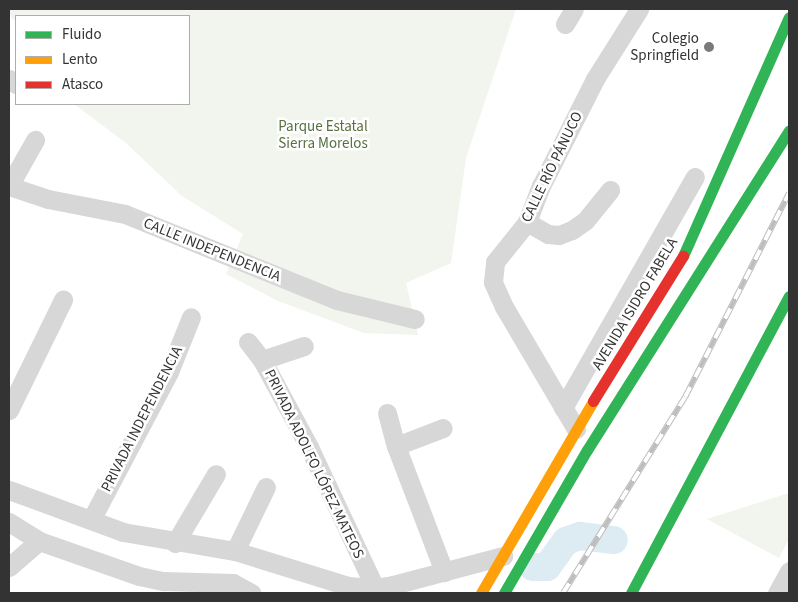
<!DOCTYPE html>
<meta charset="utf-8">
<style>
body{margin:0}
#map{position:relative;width:798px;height:602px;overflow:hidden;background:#fff;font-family:"Source Sans 3",sans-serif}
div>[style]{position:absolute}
.green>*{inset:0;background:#f1f5ed}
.river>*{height:28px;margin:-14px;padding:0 14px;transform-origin:14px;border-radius:14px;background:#ddebf3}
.street>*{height:19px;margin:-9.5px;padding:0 9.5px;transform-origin:9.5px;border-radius:9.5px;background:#d7d7d7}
.fast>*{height:11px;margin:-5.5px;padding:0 5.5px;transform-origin:5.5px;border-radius:5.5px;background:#30b455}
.slow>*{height:11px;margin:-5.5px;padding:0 5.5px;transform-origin:5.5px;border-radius:5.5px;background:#ff9f0a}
.jam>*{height:11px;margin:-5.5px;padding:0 5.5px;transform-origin:5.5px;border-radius:5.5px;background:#e5322d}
.rail>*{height:5.5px;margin-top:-2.75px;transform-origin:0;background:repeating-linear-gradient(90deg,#fff 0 11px,#bebebe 0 22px);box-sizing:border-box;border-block:1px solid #bebebe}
.dots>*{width:14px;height:14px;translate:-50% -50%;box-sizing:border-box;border:2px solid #fff;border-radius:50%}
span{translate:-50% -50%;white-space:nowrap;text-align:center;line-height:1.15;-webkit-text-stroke:5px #fff;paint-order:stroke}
.poi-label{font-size:15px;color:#333}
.right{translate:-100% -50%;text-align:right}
.park-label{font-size:15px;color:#56703f}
.street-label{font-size:15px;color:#333}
.frame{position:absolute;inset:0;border:10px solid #333;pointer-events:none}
.legend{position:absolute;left:15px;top:15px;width:175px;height:90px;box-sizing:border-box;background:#fff;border:1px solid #adadad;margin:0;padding:6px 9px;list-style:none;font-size:15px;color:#333}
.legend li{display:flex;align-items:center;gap:10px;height:25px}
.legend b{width:25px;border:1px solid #adadad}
</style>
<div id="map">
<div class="green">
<div style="clip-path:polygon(9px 9px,516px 9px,466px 158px,451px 263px,406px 283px,418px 335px,364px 333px,278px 301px,226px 274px,243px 234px,182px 196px,126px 143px,74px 104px,189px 104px,189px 16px,16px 16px,16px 22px,9px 15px)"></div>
<div style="clip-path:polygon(789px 493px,789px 539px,779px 558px,707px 519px)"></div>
</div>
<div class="river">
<div style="left:533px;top:567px;width:14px"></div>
<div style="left:547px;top:567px;width:32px;rotate:-54deg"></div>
<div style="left:566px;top:541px;width:15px;rotate:-20deg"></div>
<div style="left:580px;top:536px;width:34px;rotate:7deg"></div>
</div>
<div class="street">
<div style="left:565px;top:24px;width:17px;rotate:-59deg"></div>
<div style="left:9px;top:79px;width:9px;rotate:36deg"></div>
<div style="left:9px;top:186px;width:41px;rotate:18.4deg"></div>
<div style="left:48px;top:199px;width:78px;rotate:11deg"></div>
<div style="left:125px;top:214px;width:229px;rotate:22.1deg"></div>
<div style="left:337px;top:300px;width:80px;rotate:13.7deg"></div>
<div style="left:9px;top:186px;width:53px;rotate:-60.5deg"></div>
<div style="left:527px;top:222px;width:24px;rotate:30deg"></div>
<div style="left:548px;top:234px;width:11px;rotate:5deg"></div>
<div style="left:559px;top:235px;width:14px;rotate:-21deg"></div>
<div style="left:572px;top:230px;width:16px;rotate:-35deg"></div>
<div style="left:585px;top:221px;width:40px;rotate:-51deg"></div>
<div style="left:248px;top:342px;width:23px;rotate:52deg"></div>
<div style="left:262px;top:360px;width:99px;rotate:61.6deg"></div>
<div style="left:309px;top:447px;width:156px;rotate:64.9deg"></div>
<div style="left:262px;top:360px;width:44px;rotate:-18.4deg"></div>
<div style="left:563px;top:408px;width:266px;rotate:-60.3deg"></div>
<div style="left:9px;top:410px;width:123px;rotate:-63.9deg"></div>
<div style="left:387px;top:413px;width:34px;rotate:75deg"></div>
<div style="left:396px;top:446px;width:135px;rotate:69.1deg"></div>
<div style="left:576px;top:429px;width:142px;rotate:-120.5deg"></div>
<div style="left:504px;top:307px;width:27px;rotate:-114deg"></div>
<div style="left:493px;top:282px;width:20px;rotate:-84deg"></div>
<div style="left:495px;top:262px;width:51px;rotate:-51.3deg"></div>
<div style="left:527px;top:222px;width:39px;rotate:-69deg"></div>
<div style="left:541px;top:186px;width:120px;rotate:-63.2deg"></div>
<div style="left:595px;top:79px;width:83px;rotate:-57.8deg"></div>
<div style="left:396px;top:446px;width:50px;rotate:-21deg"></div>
<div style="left:9px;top:490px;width:121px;rotate:20.2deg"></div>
<div style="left:123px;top:532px;width:114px;rotate:9.6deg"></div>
<div style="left:235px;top:551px;width:118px;rotate:17.2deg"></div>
<div style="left:348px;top:586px;width:27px;rotate:4deg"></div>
<div style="left:375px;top:588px;width:18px;rotate:-9deg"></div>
<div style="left:393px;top:585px;width:114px;rotate:-14.8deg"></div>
<div style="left:91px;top:520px;width:167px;rotate:-62.2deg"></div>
<div style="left:169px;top:372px;width:59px;rotate:-68.2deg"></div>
<div style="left:9px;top:522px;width:36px;rotate:32deg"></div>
<div style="left:39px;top:541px;width:106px;rotate:19.3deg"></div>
<div style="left:139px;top:576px;width:25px;rotate:12deg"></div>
<div style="left:163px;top:581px;width:70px;rotate:1.6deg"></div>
<div style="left:233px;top:583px;width:21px;rotate:29deg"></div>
<div style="left:175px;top:543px;width:80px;rotate:-59.3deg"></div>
<div style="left:235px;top:551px;width:71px;rotate:-64.2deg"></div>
<div style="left:9px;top:567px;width:40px;rotate:-41deg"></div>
<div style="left:777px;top:593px;width:25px;rotate:-61deg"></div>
</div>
<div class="fast">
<div style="left:683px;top:256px;width:261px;rotate:-66.1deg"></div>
<div style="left:504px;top:593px;width:165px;rotate:-59.9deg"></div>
<div style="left:587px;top:450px;width:378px;rotate:-57.7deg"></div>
<div style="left:631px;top:593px;width:336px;rotate:-62deg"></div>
</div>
<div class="slow">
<div style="left:481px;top:593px;width:222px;rotate:-59.7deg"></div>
</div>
<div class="jam">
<div style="left:593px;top:401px;width:171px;rotate:-58.2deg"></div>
</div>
<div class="rail">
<div style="left:563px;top:593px;width:231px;rotate:-58.1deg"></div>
<div style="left:685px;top:397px;width:229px;rotate:-63deg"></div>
</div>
<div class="dots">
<div style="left:709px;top:47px;background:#7a7a7a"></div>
</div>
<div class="poi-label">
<span class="right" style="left:699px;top:47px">Colegio<br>Springfield</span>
</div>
<div class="park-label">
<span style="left:323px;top:135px">Parque Estatal<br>Sierra Morelos</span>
</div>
<div class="street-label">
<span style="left:552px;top:167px;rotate:-64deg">CALLE RÍO PÁNUCO</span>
<span style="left:212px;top:250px;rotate:22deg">CALLE INDEPENDENCIA</span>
<span style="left:635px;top:304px;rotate:-59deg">AVENIDA ISIDRO FABELA</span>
<span style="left:142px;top:419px;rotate:-63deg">PRIVADA INDEPENDENCIA</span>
<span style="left:314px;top:464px;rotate:64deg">PRIVADA ADOLFO LÓPEZ MATEOS</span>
</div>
<div class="frame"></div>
<ul class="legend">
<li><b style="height:6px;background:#30b455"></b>Fluido</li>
<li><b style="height:6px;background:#ff9f0a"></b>Lento</li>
<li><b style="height:6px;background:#e5322d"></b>Atasco</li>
</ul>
</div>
